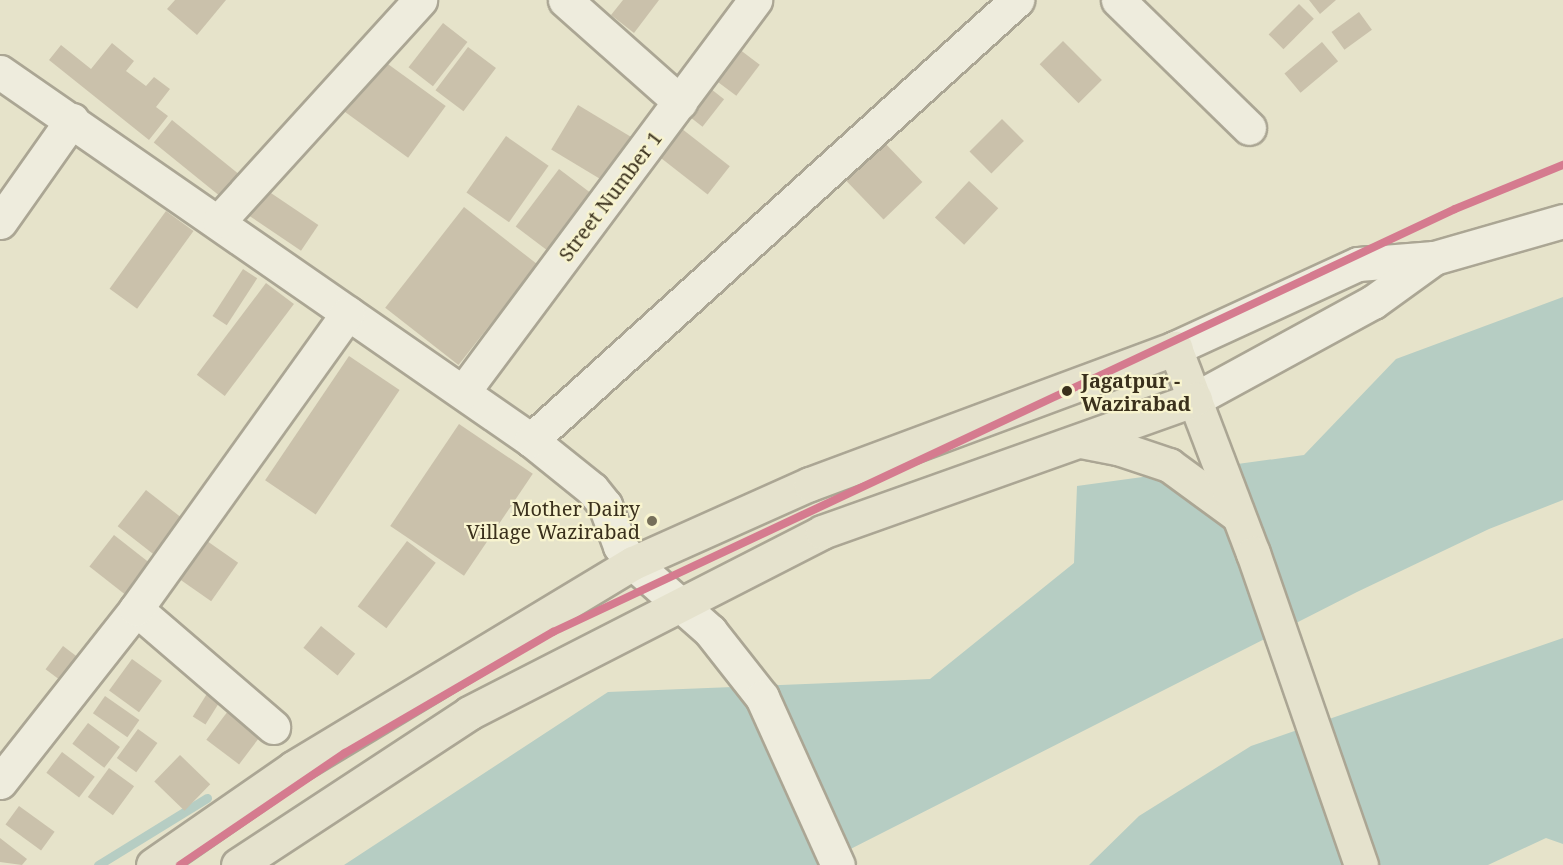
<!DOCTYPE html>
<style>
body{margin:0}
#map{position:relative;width:1563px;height:865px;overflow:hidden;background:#e6e3ca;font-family:"Noto Serif",serif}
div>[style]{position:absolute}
.water>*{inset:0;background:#b6cdc3}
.stream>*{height:9px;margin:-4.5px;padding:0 4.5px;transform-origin:4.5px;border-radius:4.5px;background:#b6cdc3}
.building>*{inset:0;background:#cac1ab;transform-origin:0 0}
.roads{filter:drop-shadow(2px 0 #aba694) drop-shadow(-2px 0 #aba694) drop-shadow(0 2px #aba694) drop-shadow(0 -2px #aba694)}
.minor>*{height:33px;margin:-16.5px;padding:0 16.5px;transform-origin:16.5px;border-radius:16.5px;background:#eeecdd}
.major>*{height:33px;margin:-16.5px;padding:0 16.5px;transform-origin:16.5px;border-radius:16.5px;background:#e5e2cd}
.metro-1>*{height:8px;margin:-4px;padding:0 4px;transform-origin:4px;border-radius:4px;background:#d57b8f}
.dots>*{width:16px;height:16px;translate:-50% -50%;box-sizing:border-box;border:3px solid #f8f4cf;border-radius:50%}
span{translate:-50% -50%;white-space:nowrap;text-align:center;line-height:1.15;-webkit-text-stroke:4.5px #f8f4cf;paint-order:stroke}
.street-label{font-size:20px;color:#3a301c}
.stop-label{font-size:20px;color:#3a301c;font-weight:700}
.left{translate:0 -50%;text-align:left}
.poi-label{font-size:20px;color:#3a301c}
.right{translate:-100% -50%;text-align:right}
</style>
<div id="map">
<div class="water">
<div style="clip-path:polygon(1563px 297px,1563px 500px,1489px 529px,1357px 592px,819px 865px,344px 865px,608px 692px,930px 679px,1074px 563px,1077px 486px,1304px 455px,1396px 359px)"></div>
<div style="clip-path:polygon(1563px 638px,1563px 844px,1546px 838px,1488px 865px,1089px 865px,1139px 816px,1251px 746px)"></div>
</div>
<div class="stream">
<div style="left:98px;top:865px;width:128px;rotate:-31.6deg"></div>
</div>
<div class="building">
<div style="clip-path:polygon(175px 0,226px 0,197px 35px,167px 9px)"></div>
<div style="clip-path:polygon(623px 0,659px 0,634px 33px,611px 15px)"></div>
<div style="clip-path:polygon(1309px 0,1336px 0,1320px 14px)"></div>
<div style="left:1299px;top:4px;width:21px;height:43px;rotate:45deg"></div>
<div style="left:1359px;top:12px;width:22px;height:34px;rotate:54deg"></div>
<div style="left:443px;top:23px;width:31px;height:56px;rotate:38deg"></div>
<div style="left:1063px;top:41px;width:55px;height:33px;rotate:45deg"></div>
<div style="left:1322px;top:42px;width:25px;height:49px;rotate:50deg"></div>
<div style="clip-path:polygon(112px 43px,134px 61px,126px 71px,146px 86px,154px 77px,170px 89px,156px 107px,168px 116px,149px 140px,49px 60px,61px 45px,91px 69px)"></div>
<div style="left:735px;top:46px;width:31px;height:39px;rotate:37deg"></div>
<div style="left:468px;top:47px;width:35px;height:54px;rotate:37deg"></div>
<div style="left:381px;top:59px;width:80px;height:64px;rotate:36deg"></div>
<div style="left:702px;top:82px;width:28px;height:35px;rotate:38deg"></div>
<div style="left:578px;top:105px;width:63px;height:52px;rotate:31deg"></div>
<div style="left:1002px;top:119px;width:31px;height:46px;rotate:45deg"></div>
<div style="left:172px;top:120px;width:89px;height:29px;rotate:39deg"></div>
<div style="left:677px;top:125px;width:67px;height:36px;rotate:38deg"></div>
<div style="left:506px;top:136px;width:52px;height:69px;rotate:35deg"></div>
<div style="left:880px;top:138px;width:61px;height:54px;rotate:46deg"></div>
<div style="left:559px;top:169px;width:41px;height:72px;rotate:37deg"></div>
<div style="left:969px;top:181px;width:40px;height:50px;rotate:43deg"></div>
<div style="left:262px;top:187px;width:68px;height:31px;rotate:34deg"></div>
<div style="left:464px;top:207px;width:93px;height:128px;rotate:38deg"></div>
<div style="left:166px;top:211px;width:34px;height:96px;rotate:36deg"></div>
<div style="left:243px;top:269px;width:17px;height:56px;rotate:33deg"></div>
<div style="left:266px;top:283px;width:35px;height:115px;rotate:37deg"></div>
<div style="left:349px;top:356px;width:61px;height:150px;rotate:34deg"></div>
<div style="left:459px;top:424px;width:89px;height:123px;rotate:34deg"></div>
<div style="left:146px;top:490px;width:52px;height:46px;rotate:38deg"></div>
<div style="left:114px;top:535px;width:53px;height:40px;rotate:38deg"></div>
<div style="left:207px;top:541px;width:38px;height:47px;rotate:35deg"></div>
<div style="left:407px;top:541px;width:36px;height:82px;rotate:37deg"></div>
<div style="left:321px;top:626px;width:44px;height:28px;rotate:39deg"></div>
<div style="left:63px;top:646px;width:26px;height:29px;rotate:37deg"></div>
<div style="left:132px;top:659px;width:37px;height:39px;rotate:36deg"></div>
<div style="left:215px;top:681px;width:15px;height:42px;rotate:32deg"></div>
<div style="left:105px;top:696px;width:42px;height:21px;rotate:35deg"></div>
<div style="left:231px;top:707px;width:41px;height:41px;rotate:37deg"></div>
<div style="left:88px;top:723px;width:40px;height:26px;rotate:37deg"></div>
<div style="left:138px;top:729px;width:24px;height:36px;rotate:36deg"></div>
<div style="left:62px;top:752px;width:41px;height:26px;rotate:37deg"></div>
<div style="left:180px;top:755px;width:42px;height:37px;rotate:44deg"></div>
<div style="left:109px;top:768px;width:31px;height:36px;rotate:36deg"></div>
<div style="left:19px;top:806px;width:44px;height:23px;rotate:36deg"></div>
<div style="clip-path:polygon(0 838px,27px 859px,22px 865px,0 862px)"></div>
</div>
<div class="roads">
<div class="minor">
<div style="left:565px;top:0;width:154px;rotate:41.6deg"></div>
<div style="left:1118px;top:0;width:183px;rotate:44.3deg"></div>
<div style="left:0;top:72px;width:646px;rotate:34.72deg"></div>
<div style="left:531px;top:440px;width:78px;rotate:38.8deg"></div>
<div style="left:592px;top:489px;width:21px;rotate:51deg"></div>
<div style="left:605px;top:505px;width:44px;rotate:69.9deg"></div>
<div style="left:620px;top:546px;width:21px;rotate:53deg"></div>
<div style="left:633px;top:563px;width:103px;rotate:41.4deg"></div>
<div style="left:710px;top:631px;width:84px;rotate:51.8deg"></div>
<div style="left:762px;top:697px;width:184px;rotate:65.7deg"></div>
<div style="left:219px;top:221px;width:299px;rotate:-47.7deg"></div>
<div style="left:0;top:222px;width:125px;rotate:-54.8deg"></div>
<div style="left:1175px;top:348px;width:201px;rotate:-24.7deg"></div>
<div style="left:1358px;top:264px;width:76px;rotate:-4.5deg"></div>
<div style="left:1434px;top:258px;width:134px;rotate:-16deg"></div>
<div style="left:463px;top:392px;width:489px;rotate:-53.3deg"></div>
<div style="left:1195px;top:399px;width:203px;rotate:-28.6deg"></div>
<div style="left:1373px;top:302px;width:75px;rotate:-35.8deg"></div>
<div style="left:531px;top:440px;width:656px;rotate:-42.16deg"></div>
<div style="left:136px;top:609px;width:181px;rotate:40.7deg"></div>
<div style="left:0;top:782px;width:220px;rotate:-51.8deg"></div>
<div style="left:136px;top:609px;width:364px;rotate:-54.4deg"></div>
</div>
<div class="major">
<div style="left:1081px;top:441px;width:38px;rotate:11deg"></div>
<div style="left:1118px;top:448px;width:54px;rotate:18.4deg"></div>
<div style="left:1169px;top:465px;width:83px;rotate:36.2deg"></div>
<div style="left:153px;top:865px;width:170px;rotate:-34.7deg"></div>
<div style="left:293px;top:768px;width:397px;rotate:-31.1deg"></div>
<div style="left:633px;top:563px;width:194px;rotate:-24.1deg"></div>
<div style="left:810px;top:484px;width:390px;rotate:-20.4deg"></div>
<div style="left:1175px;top:348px;width:219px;rotate:69.2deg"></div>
<div style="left:1253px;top:553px;width:330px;rotate:70.9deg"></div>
<div style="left:238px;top:865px;width:277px;rotate:-33.3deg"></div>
<div style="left:469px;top:713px;width:397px;rotate:-27.1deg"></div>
<div style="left:822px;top:532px;width:396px;rotate:-19.6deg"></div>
</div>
</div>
<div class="metro-1">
<div style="left:180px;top:865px;width:199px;rotate:-34.2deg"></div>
<div style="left:345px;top:753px;width:241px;rotate:-30.2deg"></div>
<div style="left:553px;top:632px;width:996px;rotate:-25.12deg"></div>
<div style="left:1455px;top:209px;width:117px;rotate:-22.2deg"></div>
</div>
<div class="dots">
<div style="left:1067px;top:391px;background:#3a301c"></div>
<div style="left:652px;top:521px;background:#766f59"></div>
</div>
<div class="street-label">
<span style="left:610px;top:196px;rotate:-53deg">Street Number 1</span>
</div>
<div class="stop-label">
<span class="left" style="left:1081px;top:392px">Jagatpur -<br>Wazirabad</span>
</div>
<div class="poi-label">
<span class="right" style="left:640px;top:520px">Mother Dairy<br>Village Wazirabad</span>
</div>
</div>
